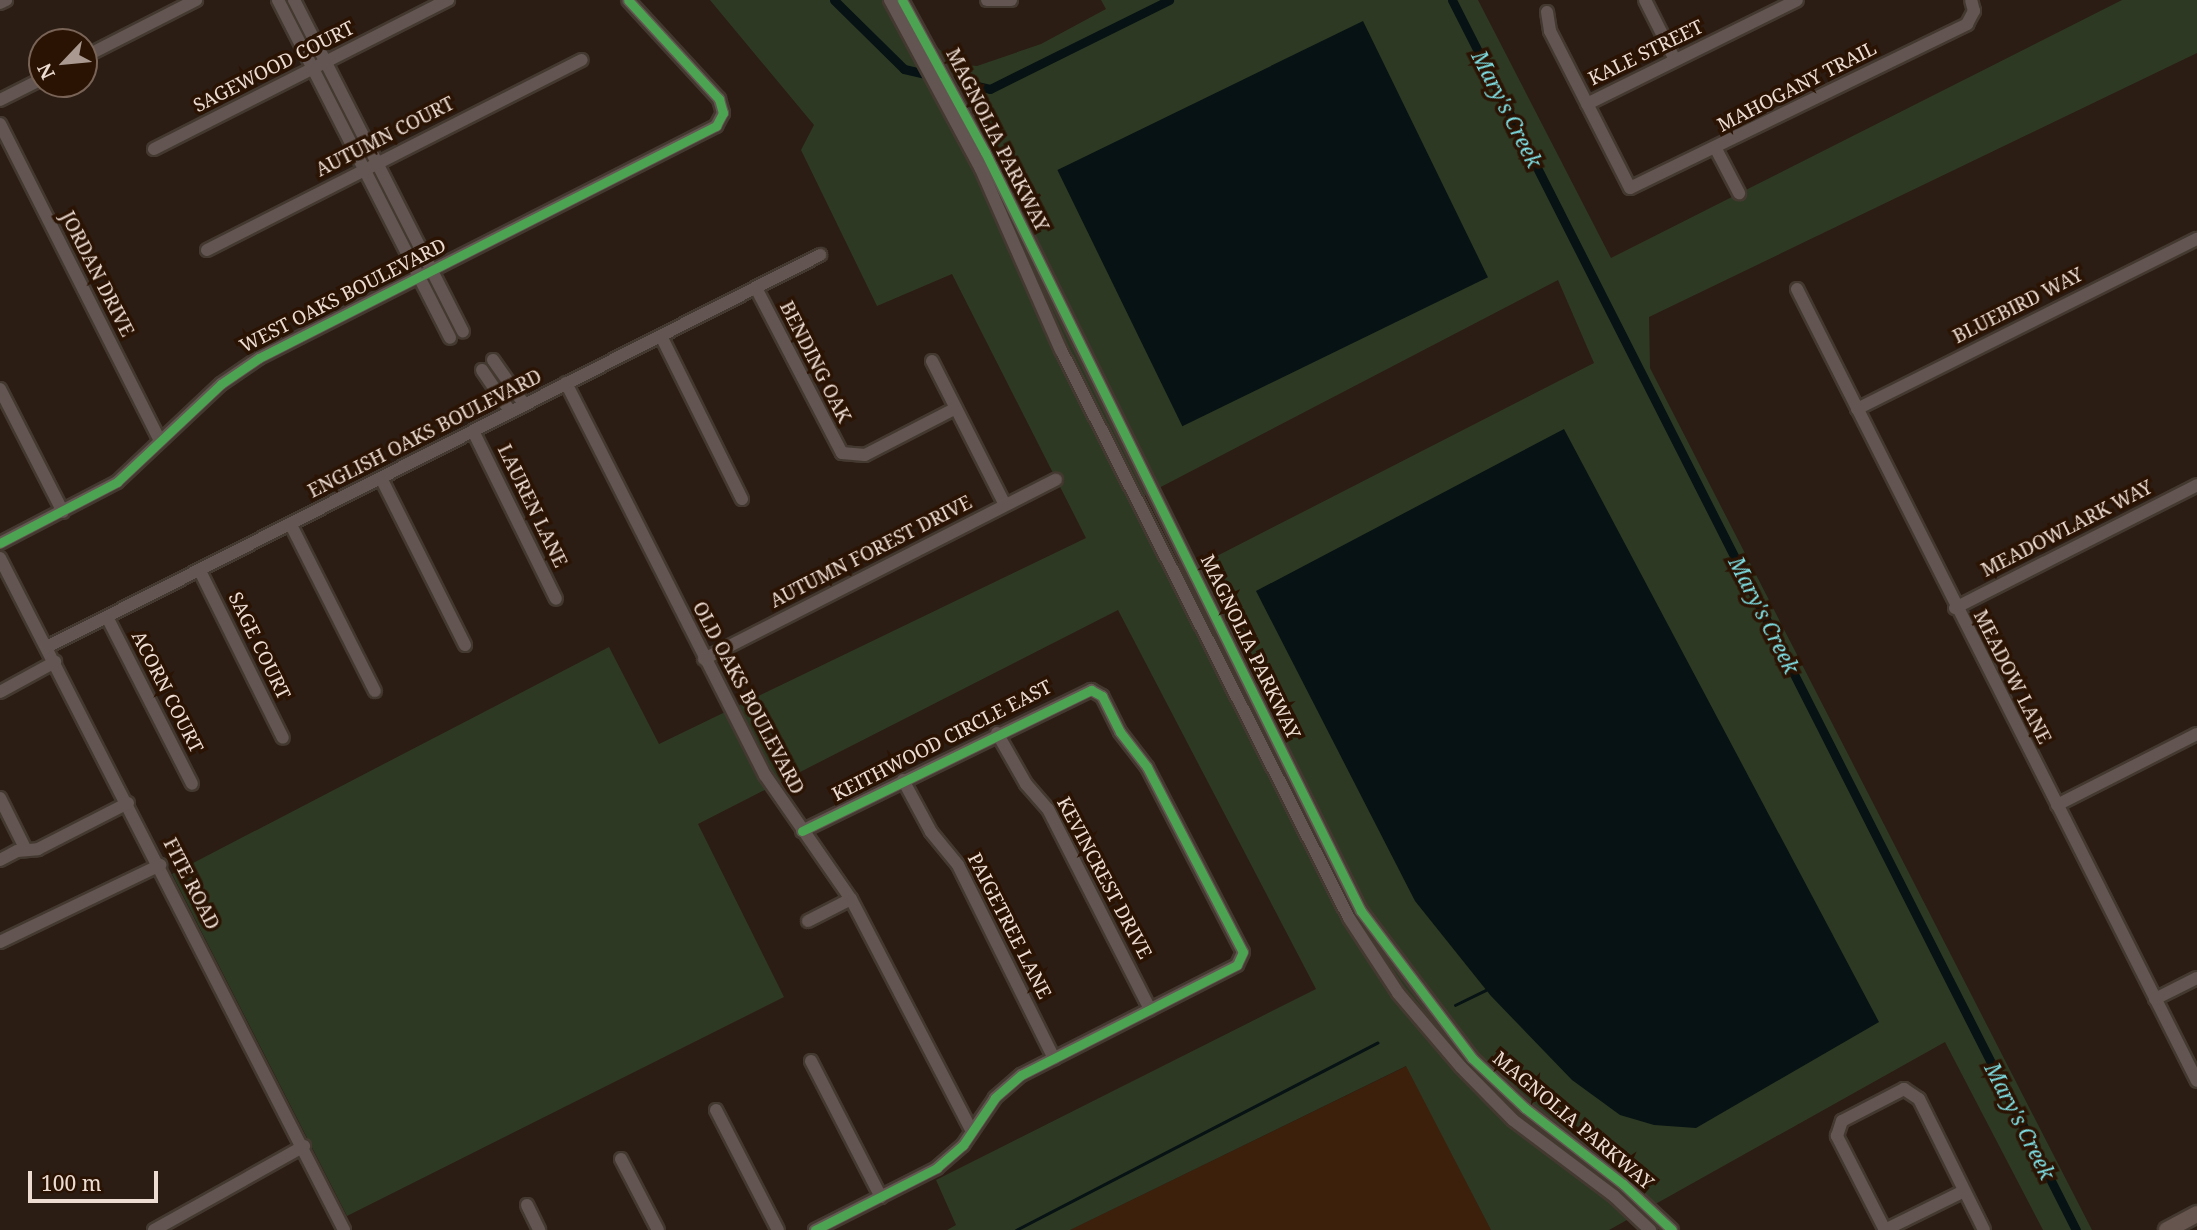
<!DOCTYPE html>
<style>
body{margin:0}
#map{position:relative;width:2197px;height:1230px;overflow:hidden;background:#2b1d14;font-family:"Noto Serif",serif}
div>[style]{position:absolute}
.built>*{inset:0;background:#3c200c}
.green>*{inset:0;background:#2e3923}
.water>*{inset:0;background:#061213;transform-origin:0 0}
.stream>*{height:2.5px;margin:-1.25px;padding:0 1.25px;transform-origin:1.25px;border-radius:1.25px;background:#061213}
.canal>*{height:9px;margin:-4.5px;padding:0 4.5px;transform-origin:4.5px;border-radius:4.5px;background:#061213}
.roads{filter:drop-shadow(2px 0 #443930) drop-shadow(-2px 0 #443930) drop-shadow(0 2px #443930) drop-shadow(0 -2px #443930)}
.minor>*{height:12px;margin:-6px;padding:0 6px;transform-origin:6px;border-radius:6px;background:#635652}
.major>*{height:16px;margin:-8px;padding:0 8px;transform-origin:8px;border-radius:8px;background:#66544f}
.cycleway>*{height:9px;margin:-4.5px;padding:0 4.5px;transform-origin:4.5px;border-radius:4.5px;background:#4ca352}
span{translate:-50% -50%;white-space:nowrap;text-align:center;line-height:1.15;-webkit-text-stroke:7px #2a1303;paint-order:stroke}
.street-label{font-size:19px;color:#eddcd2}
.water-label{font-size:21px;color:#7edfe4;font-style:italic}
.north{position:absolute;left:28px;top:28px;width:70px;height:70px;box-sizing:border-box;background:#2a1303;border:2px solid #786356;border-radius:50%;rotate:244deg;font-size:19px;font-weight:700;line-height:28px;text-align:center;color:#eddcd2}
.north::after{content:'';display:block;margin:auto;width:24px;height:32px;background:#a99990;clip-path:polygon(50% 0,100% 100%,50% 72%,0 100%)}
.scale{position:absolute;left:28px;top:1171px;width:130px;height:32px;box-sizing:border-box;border:4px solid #eddcd2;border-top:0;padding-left:9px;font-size:21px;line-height:24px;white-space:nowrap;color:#eddcd2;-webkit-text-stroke:5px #2a1303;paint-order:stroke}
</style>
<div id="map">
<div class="built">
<div style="clip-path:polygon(1407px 1066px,1491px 1230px,1070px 1230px)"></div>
</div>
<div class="green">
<div style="clip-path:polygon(evenodd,710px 0,884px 0,956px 64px,977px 66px,1041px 44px,1106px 9px,1101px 0,1478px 0,1611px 258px,2122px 0,2197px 0,2197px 53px,1649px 317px,1650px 368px,2092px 1230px,2043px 1230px,1945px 1042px,1609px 1230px,1491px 1230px,1406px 1066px,1070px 1230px,947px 1230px,956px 1225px,936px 1180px,1316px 989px,1118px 610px,698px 824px,784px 997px,347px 1216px,172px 874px,609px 647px,659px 744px,1086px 538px,952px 274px,877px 306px,801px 150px,814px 125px,710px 0,1558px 280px,1594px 363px,1170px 580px,1132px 502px,1558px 280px)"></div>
</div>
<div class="water">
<div style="left:1363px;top:21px;width:285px;height:340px;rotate:64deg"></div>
<div style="clip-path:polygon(1564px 429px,1879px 1022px,1696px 1128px,1654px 1125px,1620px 1115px,1572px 1080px,1491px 996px,1415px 901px,1256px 591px)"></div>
</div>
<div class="stream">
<div style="left:1455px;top:1005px;width:34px;rotate:-26deg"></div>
<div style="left:1016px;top:1230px;width:407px;rotate:-27.4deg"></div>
</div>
<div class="canal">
<div style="left:834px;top:0;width:98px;rotate:44.6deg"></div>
<div style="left:904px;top:69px;width:88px;rotate:13.1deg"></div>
<div style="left:990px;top:89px;width:200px;rotate:-26.4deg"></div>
<div style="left:1452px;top:0;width:1379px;rotate:63.1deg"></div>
</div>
<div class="roads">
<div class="minor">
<div style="left:278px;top:0;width:379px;rotate:63deg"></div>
<div style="left:294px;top:0;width:372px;rotate:63deg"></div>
<div style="left:890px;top:0;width:192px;rotate:61.7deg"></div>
<div style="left:981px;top:169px;width:198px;rotate:66.2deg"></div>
<div style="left:1061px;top:350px;width:637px;rotate:63.11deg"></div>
<div style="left:1349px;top:918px;width:90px;rotate:56.8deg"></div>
<div style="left:1398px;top:993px;width:97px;rotate:49.6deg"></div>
<div style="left:1461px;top:1067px;width:74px;rotate:45.5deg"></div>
<div style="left:1513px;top:1120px;width:126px;rotate:37deg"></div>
<div style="left:1614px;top:1196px;width:50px;rotate:43.4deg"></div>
<div style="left:902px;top:0;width:173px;rotate:61.4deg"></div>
<div style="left:985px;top:152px;width:847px;rotate:63.65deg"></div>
<div style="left:1361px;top:911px;width:184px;rotate:52.9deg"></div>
<div style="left:1472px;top:1058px;width:73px;rotate:43.3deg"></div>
<div style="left:1525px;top:1108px;width:124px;rotate:37.8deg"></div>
<div style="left:1623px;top:1184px;width:67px;rotate:43.2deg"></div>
<div style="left:987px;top:0;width:24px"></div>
<div style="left:1645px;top:0;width:67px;rotate:63.4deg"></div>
<div style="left:0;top:3px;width:7px;rotate:-27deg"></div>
<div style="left:1547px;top:12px;width:19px;rotate:81deg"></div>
<div style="left:1550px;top:31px;width:176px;rotate:63deg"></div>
<div style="left:1630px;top:188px;width:375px;rotate:-25.9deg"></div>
<div style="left:1967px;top:24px;width:15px;rotate:-62deg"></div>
<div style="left:1974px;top:11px;width:11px;rotate:-105deg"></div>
<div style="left:84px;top:57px;width:126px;rotate:-27deg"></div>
<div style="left:0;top:100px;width:47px;rotate:-26.6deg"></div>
<div style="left:1587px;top:104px;width:234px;rotate:-26.3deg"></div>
<div style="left:0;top:124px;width:355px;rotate:63.2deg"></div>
<div style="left:154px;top:149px;width:330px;rotate:-26.9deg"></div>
<div style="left:1716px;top:149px;width:50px;rotate:62.4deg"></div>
<div style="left:207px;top:250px;width:420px;rotate:-26.9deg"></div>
<div style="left:756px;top:288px;width:186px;rotate:62.5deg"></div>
<div style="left:842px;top:453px;width:23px;rotate:5deg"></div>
<div style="left:865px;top:455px;width:102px;rotate:-27.3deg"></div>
<div style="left:1797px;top:289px;width:887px;rotate:63.2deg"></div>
<div style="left:661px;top:336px;width:182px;rotate:63.6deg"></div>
<div style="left:493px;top:360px;width:54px;rotate:54.8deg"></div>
<div style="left:932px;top:361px;width:161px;rotate:63.1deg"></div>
<div style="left:482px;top:370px;width:50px;rotate:55.7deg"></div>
<div style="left:566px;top:383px;width:440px;rotate:63.1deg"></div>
<div style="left:765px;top:775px;width:151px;rotate:55.3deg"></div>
<div style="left:851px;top:899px;width:262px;rotate:62.5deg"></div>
<div style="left:0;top:389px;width:138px;rotate:62.9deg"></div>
<div style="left:1857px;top:409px;width:380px;rotate:-26.6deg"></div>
<div style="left:473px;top:431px;width:187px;rotate:63.7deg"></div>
<div style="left:381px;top:478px;width:187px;rotate:63.3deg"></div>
<div style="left:291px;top:525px;width:186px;rotate:63.2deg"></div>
<div style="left:0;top:543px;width:132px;rotate:-27.5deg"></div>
<div style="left:117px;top:482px;width:143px;rotate:-43.3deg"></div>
<div style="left:221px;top:384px;width:46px;rotate:-34.4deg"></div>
<div style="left:259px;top:358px;width:513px;rotate:-26.92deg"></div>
<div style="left:716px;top:126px;width:15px;rotate:-62deg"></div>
<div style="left:723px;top:113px;width:15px;rotate:-106deg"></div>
<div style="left:719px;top:99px;width:134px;rotate:-132.6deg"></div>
<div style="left:0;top:558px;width:755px;rotate:62.89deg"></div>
<div style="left:200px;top:571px;width:186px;rotate:63.6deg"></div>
<div style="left:1955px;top:608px;width:271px;rotate:-26.9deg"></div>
<div style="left:107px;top:617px;width:187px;rotate:63deg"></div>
<div style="left:47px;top:647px;width:867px;rotate:-26.89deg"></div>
<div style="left:704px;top:659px;width:395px;rotate:-27deg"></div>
<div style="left:0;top:692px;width:63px;rotate:-28.6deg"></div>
<div style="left:997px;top:733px;width:59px;rotate:60.4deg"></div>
<div style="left:1026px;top:784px;width:33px;rotate:49deg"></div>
<div style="left:1048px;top:809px;width:225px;rotate:63deg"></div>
<div style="left:903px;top:780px;width:59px;rotate:61.7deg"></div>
<div style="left:931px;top:832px;width:43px;rotate:50.7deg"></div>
<div style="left:958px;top:865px;width:216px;rotate:63.6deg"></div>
<div style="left:0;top:798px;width:58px;rotate:63.4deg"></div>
<div style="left:2057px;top:805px;width:157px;rotate:-26.9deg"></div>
<div style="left:802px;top:831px;width:322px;rotate:-26deg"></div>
<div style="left:1091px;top:690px;width:13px;rotate:29deg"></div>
<div style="left:1102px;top:696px;width:40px;rotate:63.4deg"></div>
<div style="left:1120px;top:732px;width:44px;rotate:52.4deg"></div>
<div style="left:1147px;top:767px;width:208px;rotate:62.6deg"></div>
<div style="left:1243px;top:952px;width:14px;rotate:115deg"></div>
<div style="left:1237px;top:965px;width:242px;rotate:153deg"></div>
<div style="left:1021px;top:1075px;width:35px;rotate:139deg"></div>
<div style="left:995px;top:1098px;width:57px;rotate:124.2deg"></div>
<div style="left:963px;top:1145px;width:35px;rotate:139deg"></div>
<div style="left:937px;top:1168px;width:137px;rotate:153.1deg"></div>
<div style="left:0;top:860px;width:19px;rotate:-28deg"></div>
<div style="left:17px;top:851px;width:21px;rotate:-5deg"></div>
<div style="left:38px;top:849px;width:101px;rotate:-27.1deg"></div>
<div style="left:808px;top:921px;width:48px;rotate:-27.1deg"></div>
<div style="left:0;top:942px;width:178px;rotate:-25.7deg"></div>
<div style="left:2155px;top:999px;width:47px;rotate:-26.6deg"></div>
<div style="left:811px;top:1061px;width:153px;rotate:62.8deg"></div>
<div style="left:716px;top:1110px;width:135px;rotate:62.7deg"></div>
<div style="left:621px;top:1159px;width:80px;rotate:62.5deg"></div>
<div style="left:1964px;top:1191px;width:88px;rotate:153.7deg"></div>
<div style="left:1885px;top:1230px;width:106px;rotate:-117.1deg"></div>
<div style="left:1837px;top:1136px;width:16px;rotate:-72deg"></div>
<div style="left:1842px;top:1121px;width:70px;rotate:-27.3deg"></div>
<div style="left:1904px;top:1089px;width:18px;rotate:34deg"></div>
<div style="left:1919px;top:1099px;width:146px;rotate:63.6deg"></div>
<div style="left:527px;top:1205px;width:28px;rotate:64deg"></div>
<div style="left:154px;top:1230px;width:172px;rotate:-29.2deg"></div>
</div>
<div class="major">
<div style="left:2167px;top:1230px;width:34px;rotate:-28deg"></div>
</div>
</div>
<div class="cycleway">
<div style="left:902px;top:0;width:173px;rotate:61.4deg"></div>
<div style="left:985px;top:152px;width:847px;rotate:63.65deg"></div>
<div style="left:1361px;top:911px;width:184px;rotate:52.9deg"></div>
<div style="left:1472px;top:1058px;width:73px;rotate:43.3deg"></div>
<div style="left:1525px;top:1108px;width:124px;rotate:37.8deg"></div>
<div style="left:1623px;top:1184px;width:67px;rotate:43.2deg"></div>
<div style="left:0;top:543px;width:132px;rotate:-27.5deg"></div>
<div style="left:117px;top:482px;width:143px;rotate:-43.3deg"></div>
<div style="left:221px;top:384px;width:46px;rotate:-34.4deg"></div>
<div style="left:259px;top:358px;width:513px;rotate:-26.92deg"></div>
<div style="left:716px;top:126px;width:15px;rotate:-62deg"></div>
<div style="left:723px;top:113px;width:15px;rotate:-106deg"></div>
<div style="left:719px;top:99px;width:134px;rotate:-132.6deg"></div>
<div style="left:802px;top:831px;width:322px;rotate:-26deg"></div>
<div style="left:1091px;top:690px;width:13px;rotate:29deg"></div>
<div style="left:1102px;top:696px;width:40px;rotate:63.4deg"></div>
<div style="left:1120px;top:732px;width:44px;rotate:52.4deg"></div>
<div style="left:1147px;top:767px;width:208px;rotate:62.6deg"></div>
<div style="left:1243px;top:952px;width:14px;rotate:115deg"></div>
<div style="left:1237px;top:965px;width:242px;rotate:153deg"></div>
<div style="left:1021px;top:1075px;width:35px;rotate:139deg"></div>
<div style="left:995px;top:1098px;width:57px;rotate:124.2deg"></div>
<div style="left:963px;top:1145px;width:35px;rotate:139deg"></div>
<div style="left:937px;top:1168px;width:137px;rotate:153.1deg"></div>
</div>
<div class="street-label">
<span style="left:1646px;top:53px;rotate:-26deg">KALE STREET</span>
<span style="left:274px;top:67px;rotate:-27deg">SAGEWOOD COURT</span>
<span style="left:1797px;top:87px;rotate:-27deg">MAHOGANY TRAIL</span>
<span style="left:385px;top:137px;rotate:-27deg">AUTUMN COURT</span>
<span style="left:997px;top:140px;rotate:63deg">MAGNOLIA PARKWAY</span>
<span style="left:97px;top:274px;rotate:63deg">JORDAN DRIVE</span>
<span style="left:343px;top:296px;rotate:-27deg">WEST OAKS BOULEVARD</span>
<span style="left:2018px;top:306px;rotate:-27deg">BLUEBIRD WAY</span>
<span style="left:815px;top:362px;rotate:63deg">BENDING OAK</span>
<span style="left:425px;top:434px;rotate:-27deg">ENGLISH OAKS BOULEVARD</span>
<span style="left:532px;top:506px;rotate:64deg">LAUREN LANE</span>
<span style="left:2067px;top:529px;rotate:-27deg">MEADOWLARK WAY</span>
<span style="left:871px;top:552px;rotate:-27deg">AUTUMN FOREST DRIVE</span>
<span style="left:259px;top:646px;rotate:64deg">SAGE COURT</span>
<span style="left:1250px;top:647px;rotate:64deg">MAGNOLIA PARKWAY</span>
<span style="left:2012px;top:677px;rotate:63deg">MEADOW LANE</span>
<span style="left:167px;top:692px;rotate:63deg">ACORN COURT</span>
<span style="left:748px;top:698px;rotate:62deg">OLD OAKS BOULEVARD</span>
<span style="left:942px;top:741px;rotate:-27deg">KEITHWOOD CIRCLE EAST</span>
<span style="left:1104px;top:878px;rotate:62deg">KEVINCREST DRIVE</span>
<span style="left:191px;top:884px;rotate:63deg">FITE ROAD</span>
<span style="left:1009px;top:926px;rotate:63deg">PAIGETREE LANE</span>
<span style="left:1573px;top:1121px;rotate:40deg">MAGNOLIA PARKWAY</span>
</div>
<div class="water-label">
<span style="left:1507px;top:109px;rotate:63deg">Mary's Creek</span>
<span style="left:1764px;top:615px;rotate:63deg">Mary's Creek</span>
<span style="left:2020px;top:1121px;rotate:63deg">Mary's Creek</span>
</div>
<div class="north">N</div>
<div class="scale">100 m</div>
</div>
